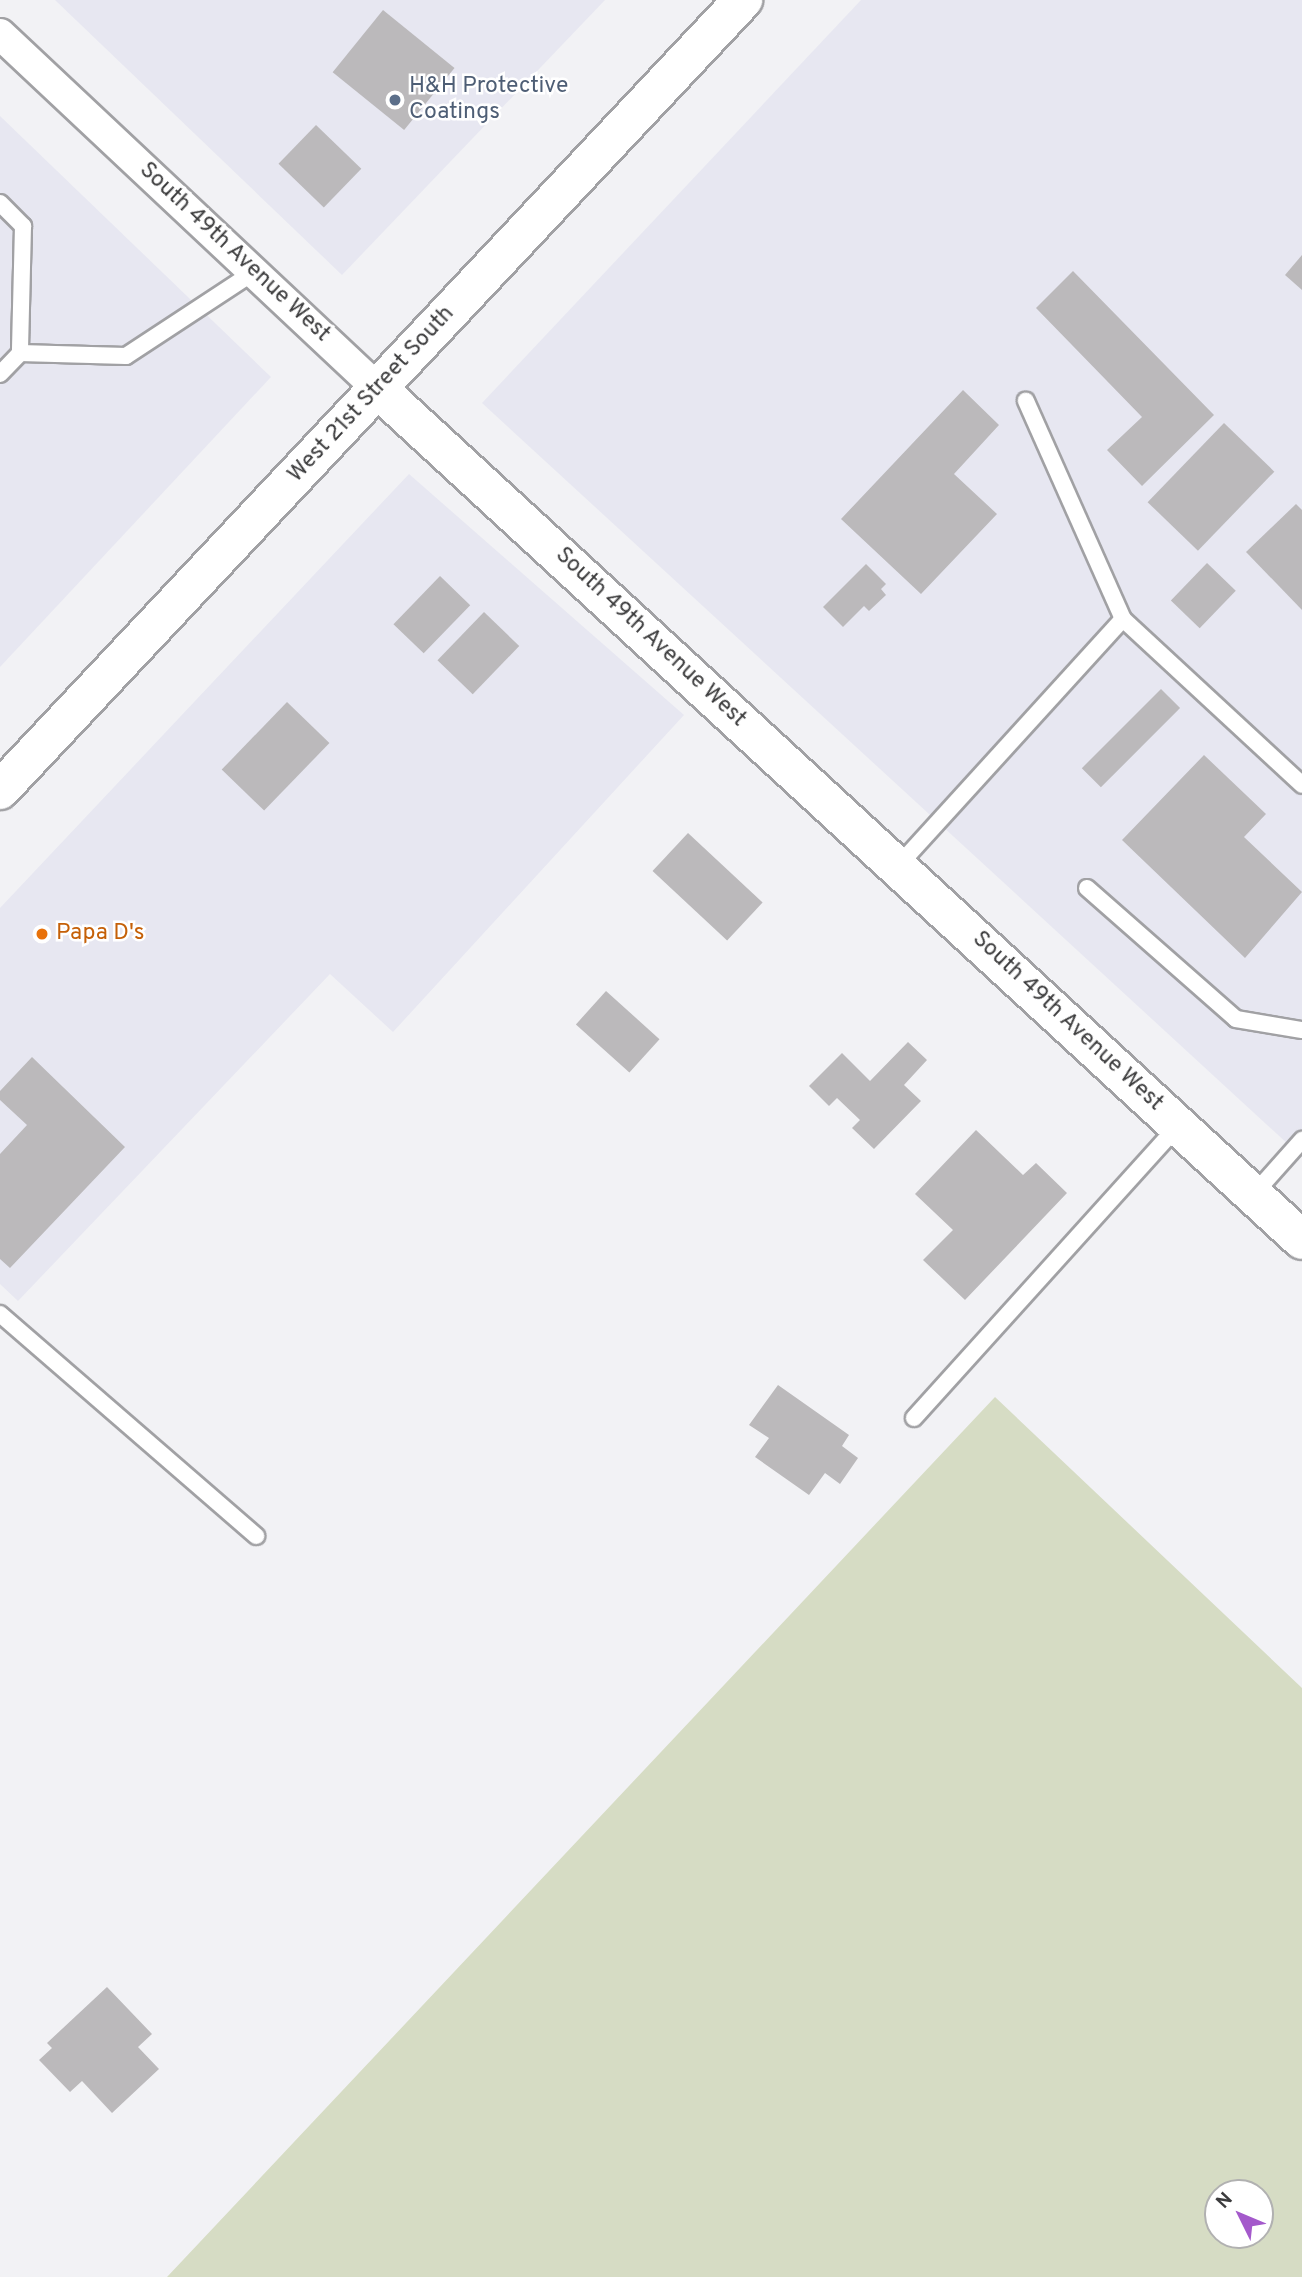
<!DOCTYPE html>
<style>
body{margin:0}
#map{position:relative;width:1302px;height:2277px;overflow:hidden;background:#f2f2f5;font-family:Overpass,sans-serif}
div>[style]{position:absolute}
.built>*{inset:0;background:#e7e7f1}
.green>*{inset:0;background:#d6dcc4}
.building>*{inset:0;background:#bbb9bb;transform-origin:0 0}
.roads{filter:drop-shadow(2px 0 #a1a1a4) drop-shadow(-2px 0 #a1a1a4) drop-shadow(0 2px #a1a1a4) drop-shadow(0 -2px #a1a1a4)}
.lane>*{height:16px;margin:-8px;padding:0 8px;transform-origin:8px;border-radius:8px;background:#fff}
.street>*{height:30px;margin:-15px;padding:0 15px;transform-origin:15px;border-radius:15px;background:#fff}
.secondary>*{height:38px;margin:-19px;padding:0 19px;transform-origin:19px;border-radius:19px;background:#fff}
.dots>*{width:19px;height:19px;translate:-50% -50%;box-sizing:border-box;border:4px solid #fff;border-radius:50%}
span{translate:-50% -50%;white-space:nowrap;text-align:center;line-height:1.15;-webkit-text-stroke:5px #fff;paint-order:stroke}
.service-label{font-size:23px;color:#4e5e75}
.left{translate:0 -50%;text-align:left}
.street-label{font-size:23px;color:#3c3c3d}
.food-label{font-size:23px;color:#c56008}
.north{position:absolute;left:1204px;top:2179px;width:70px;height:70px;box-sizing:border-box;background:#fff;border:2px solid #b1b1b1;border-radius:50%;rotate:313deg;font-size:19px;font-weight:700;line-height:28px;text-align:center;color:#3c3c3d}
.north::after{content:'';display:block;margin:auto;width:24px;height:32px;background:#a459cb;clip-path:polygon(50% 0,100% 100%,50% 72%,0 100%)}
</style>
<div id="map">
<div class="built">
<div style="clip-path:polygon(55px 0,605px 0,342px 275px)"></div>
<div style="clip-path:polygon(861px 0,1302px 0,1302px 1157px,482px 403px)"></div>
<div style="clip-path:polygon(0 116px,271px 377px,0 667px)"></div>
<div style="clip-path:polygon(409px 474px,684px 715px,393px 1032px,330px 974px,18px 1301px,0 1284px,0 908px)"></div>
</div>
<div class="green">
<div style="clip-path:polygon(evenodd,995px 1397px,1302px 1688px,1302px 2277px,167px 2277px,995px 1397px,1218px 2193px,1260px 2193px,1260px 2235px,1218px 2235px,1218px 2193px)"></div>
</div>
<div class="building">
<div style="left:383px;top:10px;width:92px;height:80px;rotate:39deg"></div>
<div style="left:316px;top:125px;width:63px;height:54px;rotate:44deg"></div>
<div style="clip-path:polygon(1302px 255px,1302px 290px,1285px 275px)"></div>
<div style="clip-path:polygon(1073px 271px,1214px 415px,1142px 486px,1107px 450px,1142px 417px,1036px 308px)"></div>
<div style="clip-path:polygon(963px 390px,999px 425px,954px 474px,997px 514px,921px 594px,841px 519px)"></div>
<div style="left:1224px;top:423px;width:70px;height:110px;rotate:44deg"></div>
<div style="clip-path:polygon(1296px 504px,1302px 510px,1302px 610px,1246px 552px)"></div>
<div style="left:1207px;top:563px;width:40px;height:52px;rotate:44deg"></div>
<div style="clip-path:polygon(866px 564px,886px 584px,881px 589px,886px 595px,869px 611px,864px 606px,843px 627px,823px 607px)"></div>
<div style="left:440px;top:576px;width:42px;height:67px;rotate:44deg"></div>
<div style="left:484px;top:612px;width:49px;height:67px;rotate:44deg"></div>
<div style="left:1161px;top:689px;width:27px;height:112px;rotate:45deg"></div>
<div style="left:287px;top:702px;width:59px;height:94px;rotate:44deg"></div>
<div style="clip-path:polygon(1204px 755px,1266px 814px,1244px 837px,1302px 892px,1245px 958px,1122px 840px)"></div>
<div style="left:688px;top:833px;width:102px;height:52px;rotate:43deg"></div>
<div style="left:606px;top:991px;width:72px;height:45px;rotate:42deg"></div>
<div style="clip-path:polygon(908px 1042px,927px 1060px,904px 1085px,921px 1101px,874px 1149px,852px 1128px,860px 1120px,837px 1098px,829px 1106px,809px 1086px,842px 1053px,870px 1081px)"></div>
<div style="clip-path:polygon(32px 1057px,125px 1147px,10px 1268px,0 1259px,0 1154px,27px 1125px,0 1100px,0 1091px)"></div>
<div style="clip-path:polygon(976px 1130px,1023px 1175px,1036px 1163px,1067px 1193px,965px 1300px,923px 1260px,953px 1230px,915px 1194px)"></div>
<div style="clip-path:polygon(778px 1385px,849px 1435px,842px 1446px,858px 1458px,840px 1484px,825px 1473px,809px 1495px,755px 1457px,769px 1438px,749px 1425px)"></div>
<div style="clip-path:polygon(107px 1987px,152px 2034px,138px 2047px,159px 2069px,112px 2113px,82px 2081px,70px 2092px,39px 2060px,52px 2048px,47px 2043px)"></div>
</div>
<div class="roads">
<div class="lane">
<div style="left:0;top:203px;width:33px;rotate:45deg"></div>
<div style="left:23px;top:226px;width:127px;rotate:91.4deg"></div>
<div style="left:0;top:374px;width:29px;rotate:-46deg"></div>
<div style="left:20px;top:353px;width:106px;rotate:1.6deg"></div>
<div style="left:126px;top:356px;width:153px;rotate:-33.3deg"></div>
<div style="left:1123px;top:619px;width:244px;rotate:42.8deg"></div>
<div style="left:898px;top:866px;width:334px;rotate:-47.7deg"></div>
<div style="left:1123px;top:619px;width:239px;rotate:-114deg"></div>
<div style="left:1087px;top:888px;width:198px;rotate:41.3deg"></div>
<div style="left:1236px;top:1019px;width:67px;rotate:9.5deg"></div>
<div style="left:1253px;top:1195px;width:74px;rotate:-48.3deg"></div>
<div style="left:0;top:1314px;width:339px;rotate:40.9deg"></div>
<div style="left:914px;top:1418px;width:395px;rotate:-47.9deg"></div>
</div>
<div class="street">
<div style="left:0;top:34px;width:519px;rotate:43.2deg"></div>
</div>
<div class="secondary">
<div style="left:378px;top:389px;width:1256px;rotate:42.64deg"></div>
<div style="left:0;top:790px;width:1085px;rotate:-46.76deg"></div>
</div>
</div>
<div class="dots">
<div style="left:395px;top:100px;background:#5c6f8a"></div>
<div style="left:42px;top:934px;background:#e8710a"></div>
</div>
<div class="service-label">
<span class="left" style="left:409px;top:100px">H&amp;H Protective<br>Coatings</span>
</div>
<div class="street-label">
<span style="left:234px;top:253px;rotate:43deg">South 49th Avenue West</span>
<span style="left:372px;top:395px;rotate:-47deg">West 21st Street South</span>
<span style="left:650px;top:638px;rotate:43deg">South 49th Avenue West</span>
<span style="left:1067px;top:1022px;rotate:43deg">South 49th Avenue West</span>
</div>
<div class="food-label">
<span class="left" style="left:56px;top:934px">Papa D's</span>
</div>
<div class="north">N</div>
</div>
